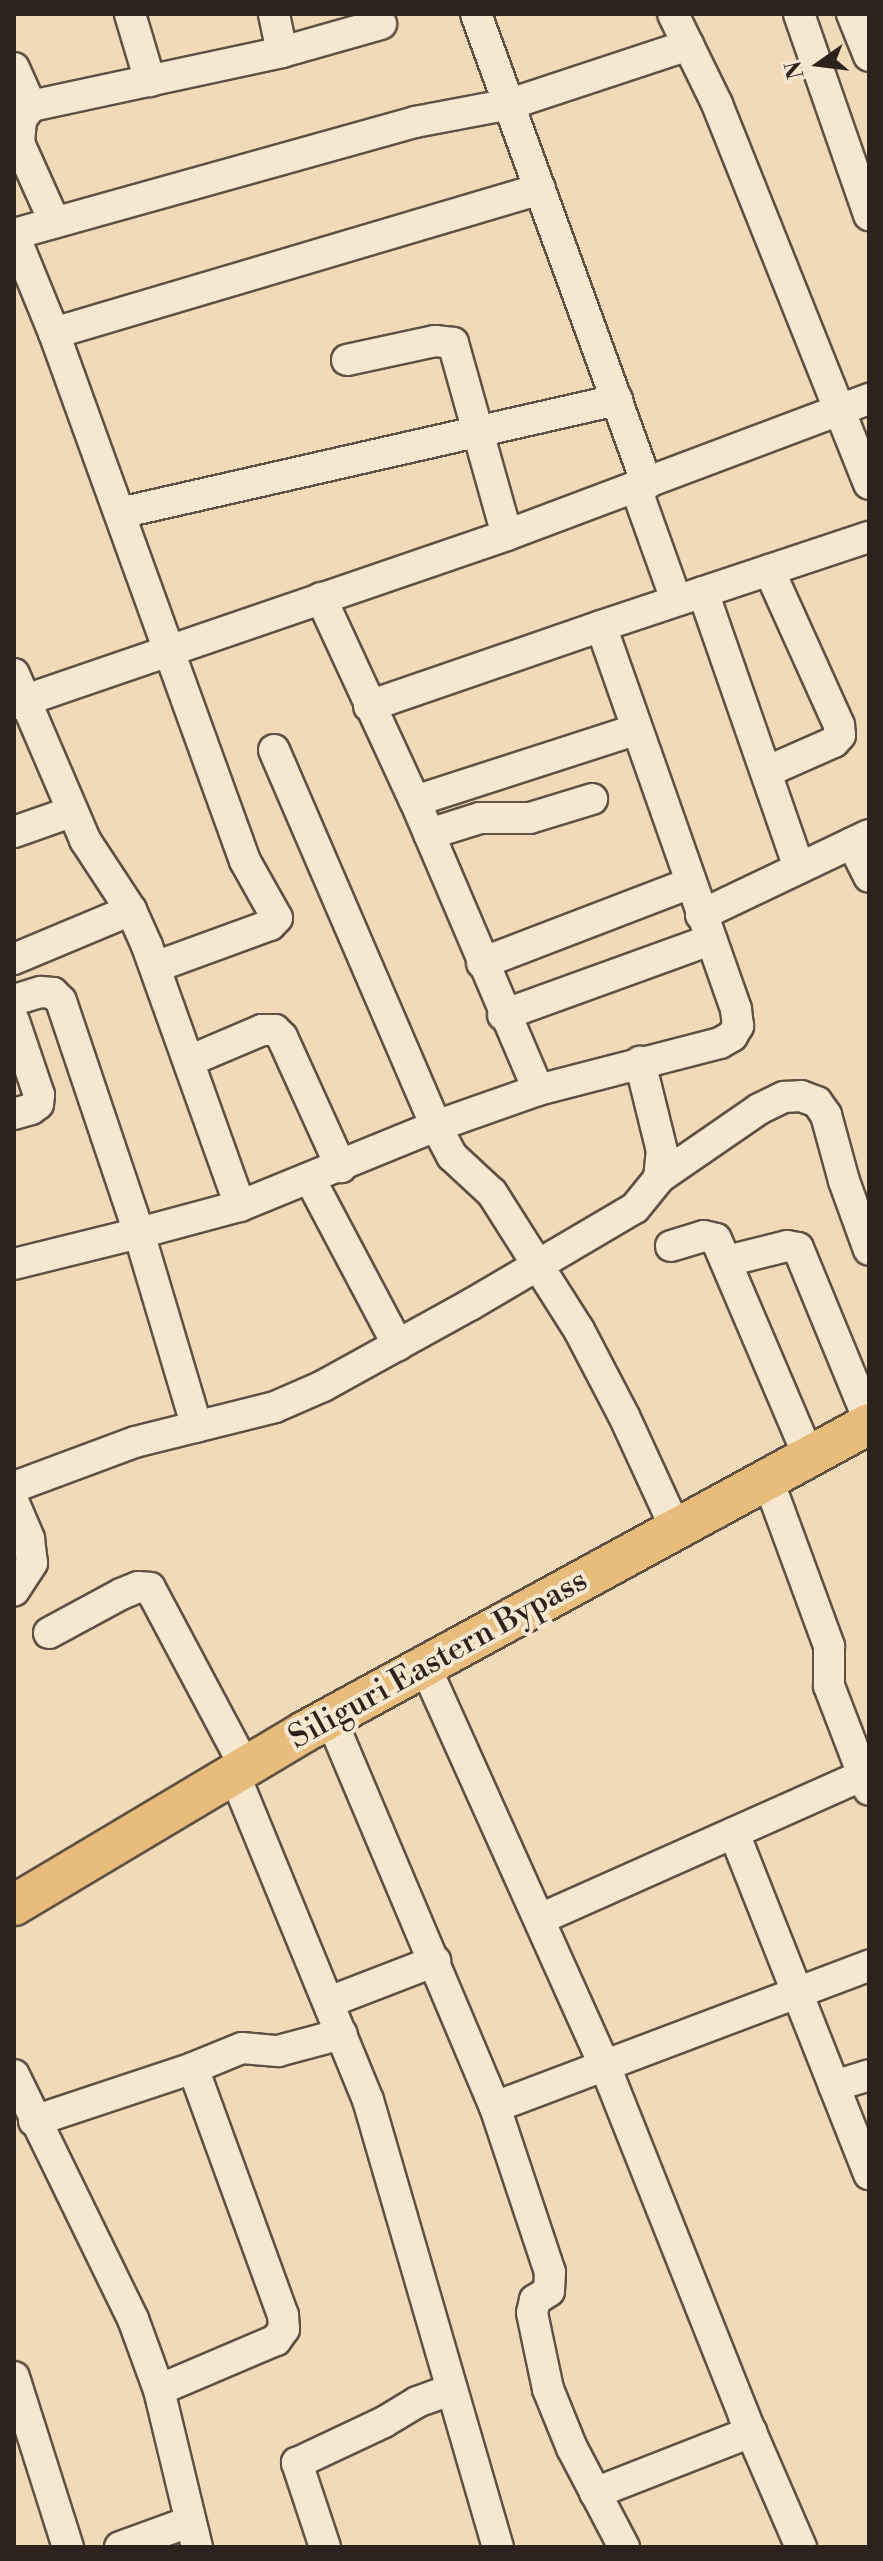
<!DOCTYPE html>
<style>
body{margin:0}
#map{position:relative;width:883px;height:2561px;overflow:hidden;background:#f1dab8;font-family:"Libre Bodoni",serif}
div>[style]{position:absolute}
.roads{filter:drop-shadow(2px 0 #5f5143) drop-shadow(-2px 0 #5f5143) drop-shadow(0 2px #5f5143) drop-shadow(0 -2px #5f5143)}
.minor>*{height:30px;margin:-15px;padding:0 15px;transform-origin:15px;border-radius:15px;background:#f6e7d1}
.major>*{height:40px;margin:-20px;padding:0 20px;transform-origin:20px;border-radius:20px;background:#e8bd7c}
span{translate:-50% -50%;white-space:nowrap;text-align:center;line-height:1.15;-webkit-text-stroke:8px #f6e7d1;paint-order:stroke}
.street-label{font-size:32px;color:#2e231c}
.frame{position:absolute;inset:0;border:16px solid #2e231c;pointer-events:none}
.north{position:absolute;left:779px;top:24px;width:80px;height:80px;-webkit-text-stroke:6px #f6e7d1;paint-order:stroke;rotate:256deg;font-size:22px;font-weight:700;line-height:32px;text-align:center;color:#2e231c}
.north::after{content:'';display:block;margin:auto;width:28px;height:36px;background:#2e231c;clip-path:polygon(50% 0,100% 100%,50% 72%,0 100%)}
</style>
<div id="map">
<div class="roads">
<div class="minor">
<div style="left:130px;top:14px;width:70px;rotate:73.4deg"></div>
<div style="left:476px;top:14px;width:500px;rotate:70.01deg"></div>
<div style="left:673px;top:14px;width:100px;rotate:63.9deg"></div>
<div style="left:717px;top:104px;width:409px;rotate:68.2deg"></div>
<div style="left:799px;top:14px;width:213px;rotate:70.8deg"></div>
<div style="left:852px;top:14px;width:45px;rotate:68deg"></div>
<div style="left:282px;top:52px;width:103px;rotate:-15.8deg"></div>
<div style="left:14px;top:68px;width:42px;rotate:65.9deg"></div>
<div style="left:31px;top:106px;width:17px;rotate:126deg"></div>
<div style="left:21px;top:120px;width:23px;rotate:95deg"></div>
<div style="left:19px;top:143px;width:85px;rotate:65.8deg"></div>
<div style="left:31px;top:106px;width:257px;rotate:-12.1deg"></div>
<div style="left:282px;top:52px;width:39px;rotate:-102deg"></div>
<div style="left:14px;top:234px;width:416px;rotate:-15.6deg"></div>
<div style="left:415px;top:122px;width:97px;rotate:-10.7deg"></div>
<div style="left:510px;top:104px;width:188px;rotate:-18.3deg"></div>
<div style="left:14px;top:235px;width:106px;rotate:67.8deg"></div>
<div style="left:54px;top:333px;width:561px;rotate:70.11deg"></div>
<div style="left:245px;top:861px;width:65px;rotate:60.7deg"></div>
<div style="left:277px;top:918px;width:10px;rotate:135deg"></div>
<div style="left:270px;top:925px;width:122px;rotate:159.9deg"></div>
<div style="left:54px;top:333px;width:507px;rotate:-16.5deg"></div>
<div style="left:347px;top:360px;width:90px;rotate:-12.2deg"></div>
<div style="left:435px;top:341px;width:18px;rotate:6deg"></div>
<div style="left:453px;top:343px;width:199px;rotate:74.3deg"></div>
<div style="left:636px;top:488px;width:119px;rotate:70.3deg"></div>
<div style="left:120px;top:513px;width:510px;rotate:-12.81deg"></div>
<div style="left:703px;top:592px;width:292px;rotate:70.8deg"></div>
<div style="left:321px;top:598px;width:224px;rotate:65.2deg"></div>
<div style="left:415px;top:801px;width:314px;rotate:66.9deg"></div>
<div style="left:14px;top:674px;width:181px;rotate:66.8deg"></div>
<div style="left:85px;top:840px;width:84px;rotate:56.7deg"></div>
<div style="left:131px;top:910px;width:39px;rotate:66deg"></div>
<div style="left:147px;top:946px;width:276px;rotate:70.3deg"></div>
<div style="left:14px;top:704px;width:521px;rotate:-18.92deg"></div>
<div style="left:507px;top:535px;width:387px;rotate:-20.6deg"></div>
<div style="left:369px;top:706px;width:245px;rotate:-19deg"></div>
<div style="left:274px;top:750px;width:409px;rotate:66.7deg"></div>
<div style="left:436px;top:1126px;width:34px;rotate:62deg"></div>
<div style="left:452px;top:1156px;width:54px;rotate:42.8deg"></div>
<div style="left:492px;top:1193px;width:162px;rotate:57.6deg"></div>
<div style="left:579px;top:1330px;width:97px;rotate:62.4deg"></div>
<div style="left:624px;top:1416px;width:124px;rotate:65.3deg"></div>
<div style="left:766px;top:772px;width:74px;rotate:-23.8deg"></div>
<div style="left:834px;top:742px;width:9px;rotate:-49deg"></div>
<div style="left:840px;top:735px;width:10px;rotate:-96deg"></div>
<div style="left:839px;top:725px;width:170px;rotate:-114.3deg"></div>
<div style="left:415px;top:801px;width:231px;rotate:-17.9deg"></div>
<div style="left:14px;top:832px;width:60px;rotate:-19.3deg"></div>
<div style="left:429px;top:834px;width:53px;rotate:-17.4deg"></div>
<div style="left:480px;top:818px;width:50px"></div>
<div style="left:530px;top:818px;width:65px;rotate:-17deg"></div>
<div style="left:852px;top:843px;width:38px;rotate:63deg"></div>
<div style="left:701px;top:915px;width:186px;rotate:-25.5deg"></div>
<div style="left:14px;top:959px;width:127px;rotate:-22.7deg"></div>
<div style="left:482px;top:963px;width:223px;rotate:-21deg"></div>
<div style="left:14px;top:1000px;width:28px;rotate:-17deg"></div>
<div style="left:41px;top:992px;width:12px;rotate:5deg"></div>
<div style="left:53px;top:993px;width:11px;rotate:45deg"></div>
<div style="left:61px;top:1001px;width:245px;rotate:71.4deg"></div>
<div style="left:139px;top:1233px;width:105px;rotate:-15deg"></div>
<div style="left:240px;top:1206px;width:212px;rotate:-22.2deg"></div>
<div style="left:436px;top:1126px;width:108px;rotate:-19.4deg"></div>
<div style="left:538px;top:1090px;width:188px;rotate:-14.5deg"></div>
<div style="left:720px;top:1043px;width:14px;rotate:-30deg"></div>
<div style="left:732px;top:1036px;width:12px;rotate:-59deg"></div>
<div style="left:738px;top:1026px;width:17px;rotate:-97deg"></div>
<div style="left:736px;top:1009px;width:406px;rotate:-109.4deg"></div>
<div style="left:601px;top:626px;width:282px;rotate:-18.4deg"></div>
<div style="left:503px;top:1015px;width:220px;rotate:-19.9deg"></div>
<div style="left:14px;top:1021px;width:78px;rotate:71.3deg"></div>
<div style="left:39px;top:1095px;width:9px;rotate:96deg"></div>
<div style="left:38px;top:1104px;width:9px;rotate:144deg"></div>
<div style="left:31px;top:1109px;width:18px;rotate:164deg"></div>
<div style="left:189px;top:1061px;width:79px;rotate:-23deg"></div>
<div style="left:262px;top:1030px;width:13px"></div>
<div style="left:275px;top:1030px;width:10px;rotate:45deg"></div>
<div style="left:282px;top:1037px;width:143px;rotate:65.6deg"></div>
<div style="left:659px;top:1178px;width:121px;rotate:-34.6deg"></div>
<div style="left:759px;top:1109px;width:28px;rotate:-26deg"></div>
<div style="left:784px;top:1097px;width:17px;rotate:-3deg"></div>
<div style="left:801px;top:1096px;width:17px;rotate:21deg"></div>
<div style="left:817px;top:1102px;width:16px;rotate:55deg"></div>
<div style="left:826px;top:1115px;width:68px;rotate:74.7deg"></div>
<div style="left:844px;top:1181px;width:73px;rotate:70.1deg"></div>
<div style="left:310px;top:1179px;width:188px;rotate:62.1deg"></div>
<div style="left:671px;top:1246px;width:34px;rotate:-17deg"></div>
<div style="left:704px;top:1236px;width:12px;rotate:14deg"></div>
<div style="left:716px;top:1239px;width:237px;rotate:66.9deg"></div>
<div style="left:727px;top:1261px;width:62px;rotate:-14deg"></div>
<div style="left:787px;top:1246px;width:11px;rotate:10deg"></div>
<div style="left:798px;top:1248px;width:186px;rotate:67.6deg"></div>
<div style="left:14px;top:1264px;width:129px;rotate:-13.9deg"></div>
<div style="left:139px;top:1233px;width:202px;rotate:73.4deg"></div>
<div style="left:14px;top:1487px;width:129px;rotate:-20.4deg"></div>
<div style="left:135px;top:1442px;width:144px;rotate:-14deg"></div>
<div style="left:275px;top:1407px;width:52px;rotate:-23.6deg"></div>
<div style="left:323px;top:1386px;width:168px;rotate:-28.9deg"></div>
<div style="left:470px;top:1305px;width:191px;rotate:-30.5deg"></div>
<div style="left:635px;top:1208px;width:38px;rotate:-51deg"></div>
<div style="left:659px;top:1178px;width:27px;rotate:-84deg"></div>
<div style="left:662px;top:1151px;width:92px;rotate:-103.9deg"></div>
<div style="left:775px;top:1499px;width:157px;rotate:69.8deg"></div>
<div style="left:829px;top:1646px;width:40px;rotate:90deg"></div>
<div style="left:829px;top:1686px;width:111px;rotate:69deg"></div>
<div style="left:14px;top:1503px;width:39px;rotate:67deg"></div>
<div style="left:29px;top:1539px;width:24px;rotate:83deg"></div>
<div style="left:32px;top:1563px;width:33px;rotate:123deg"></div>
<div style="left:49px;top:1633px;width:82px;rotate:-28.4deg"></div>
<div style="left:121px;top:1594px;width:18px;rotate:-22deg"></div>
<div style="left:138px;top:1587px;width:12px;rotate:5deg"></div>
<div style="left:150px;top:1588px;width:203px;rotate:62deg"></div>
<div style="left:433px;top:1684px;width:419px;rotate:65.8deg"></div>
<div style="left:605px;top:2066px;width:377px;rotate:68.3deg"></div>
<div style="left:744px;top:2416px;width:143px;rotate:66.5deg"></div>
<div style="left:339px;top:1738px;width:401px;rotate:67.1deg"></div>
<div style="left:495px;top:2107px;width:174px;rotate:71.6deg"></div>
<div style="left:550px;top:2272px;width:19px;rotate:93deg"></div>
<div style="left:549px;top:2291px;width:17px;rotate:147deg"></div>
<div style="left:535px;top:2300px;width:13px;rotate:103deg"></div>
<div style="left:532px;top:2313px;width:78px;rotate:78.1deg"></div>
<div style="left:548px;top:2389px;width:64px;rotate:67.9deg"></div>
<div style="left:572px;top:2448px;width:112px;rotate:62.3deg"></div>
<div style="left:242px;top:1793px;width:332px;rotate:67.7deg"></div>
<div style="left:368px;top:2100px;width:466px;rotate:73.8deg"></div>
<div style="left:734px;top:1833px;width:367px;rotate:68.4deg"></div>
<div style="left:540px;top:1919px;width:354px;rotate:-24deg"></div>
<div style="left:329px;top:2002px;width:114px;rotate:-21.1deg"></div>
<div style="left:193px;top:2068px;width:53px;rotate:-22.2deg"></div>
<div style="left:242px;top:2048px;width:36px;rotate:5deg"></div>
<div style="left:278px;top:2051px;width:66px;rotate:-14.9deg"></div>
<div style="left:14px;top:2075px;width:271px;rotate:64deg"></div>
<div style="left:133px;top:2319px;width:76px;rotate:69.9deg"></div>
<div style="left:159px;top:2390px;width:162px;rotate:76.4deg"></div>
<div style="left:834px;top:2086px;width:37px;rotate:-17deg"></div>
<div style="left:495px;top:2107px;width:400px;rotate:-20.7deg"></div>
<div style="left:34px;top:2121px;width:168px;rotate:-18.4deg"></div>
<div style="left:193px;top:2068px;width:263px;rotate:70deg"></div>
<div style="left:283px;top:2315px;width:14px;rotate:86deg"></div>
<div style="left:284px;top:2329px;width:14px;rotate:126deg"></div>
<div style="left:276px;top:2340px;width:127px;rotate:156.9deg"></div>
<div style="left:14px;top:2377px;width:178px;rotate:72.4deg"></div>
<div style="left:595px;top:2493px;width:168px;rotate:-21.4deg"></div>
<div style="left:120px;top:2547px;width:73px;rotate:-19.9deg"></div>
<div style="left:325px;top:2547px;width:89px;rotate:-108.4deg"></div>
<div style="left:297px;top:2463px;width:96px;rotate:-25.2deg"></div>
<div style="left:384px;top:2422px;width:39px;rotate:-31deg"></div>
<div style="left:417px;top:2402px;width:37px;rotate:-20deg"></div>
</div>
<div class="major">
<div style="left:14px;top:1905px;width:338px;rotate:-30.8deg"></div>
<div style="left:304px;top:1732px;width:643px;rotate:-28.6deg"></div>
</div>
</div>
<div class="street-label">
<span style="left:438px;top:1659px;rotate:-29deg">Siliguri Eastern Bypass</span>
</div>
<div class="frame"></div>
<div class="north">N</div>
</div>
